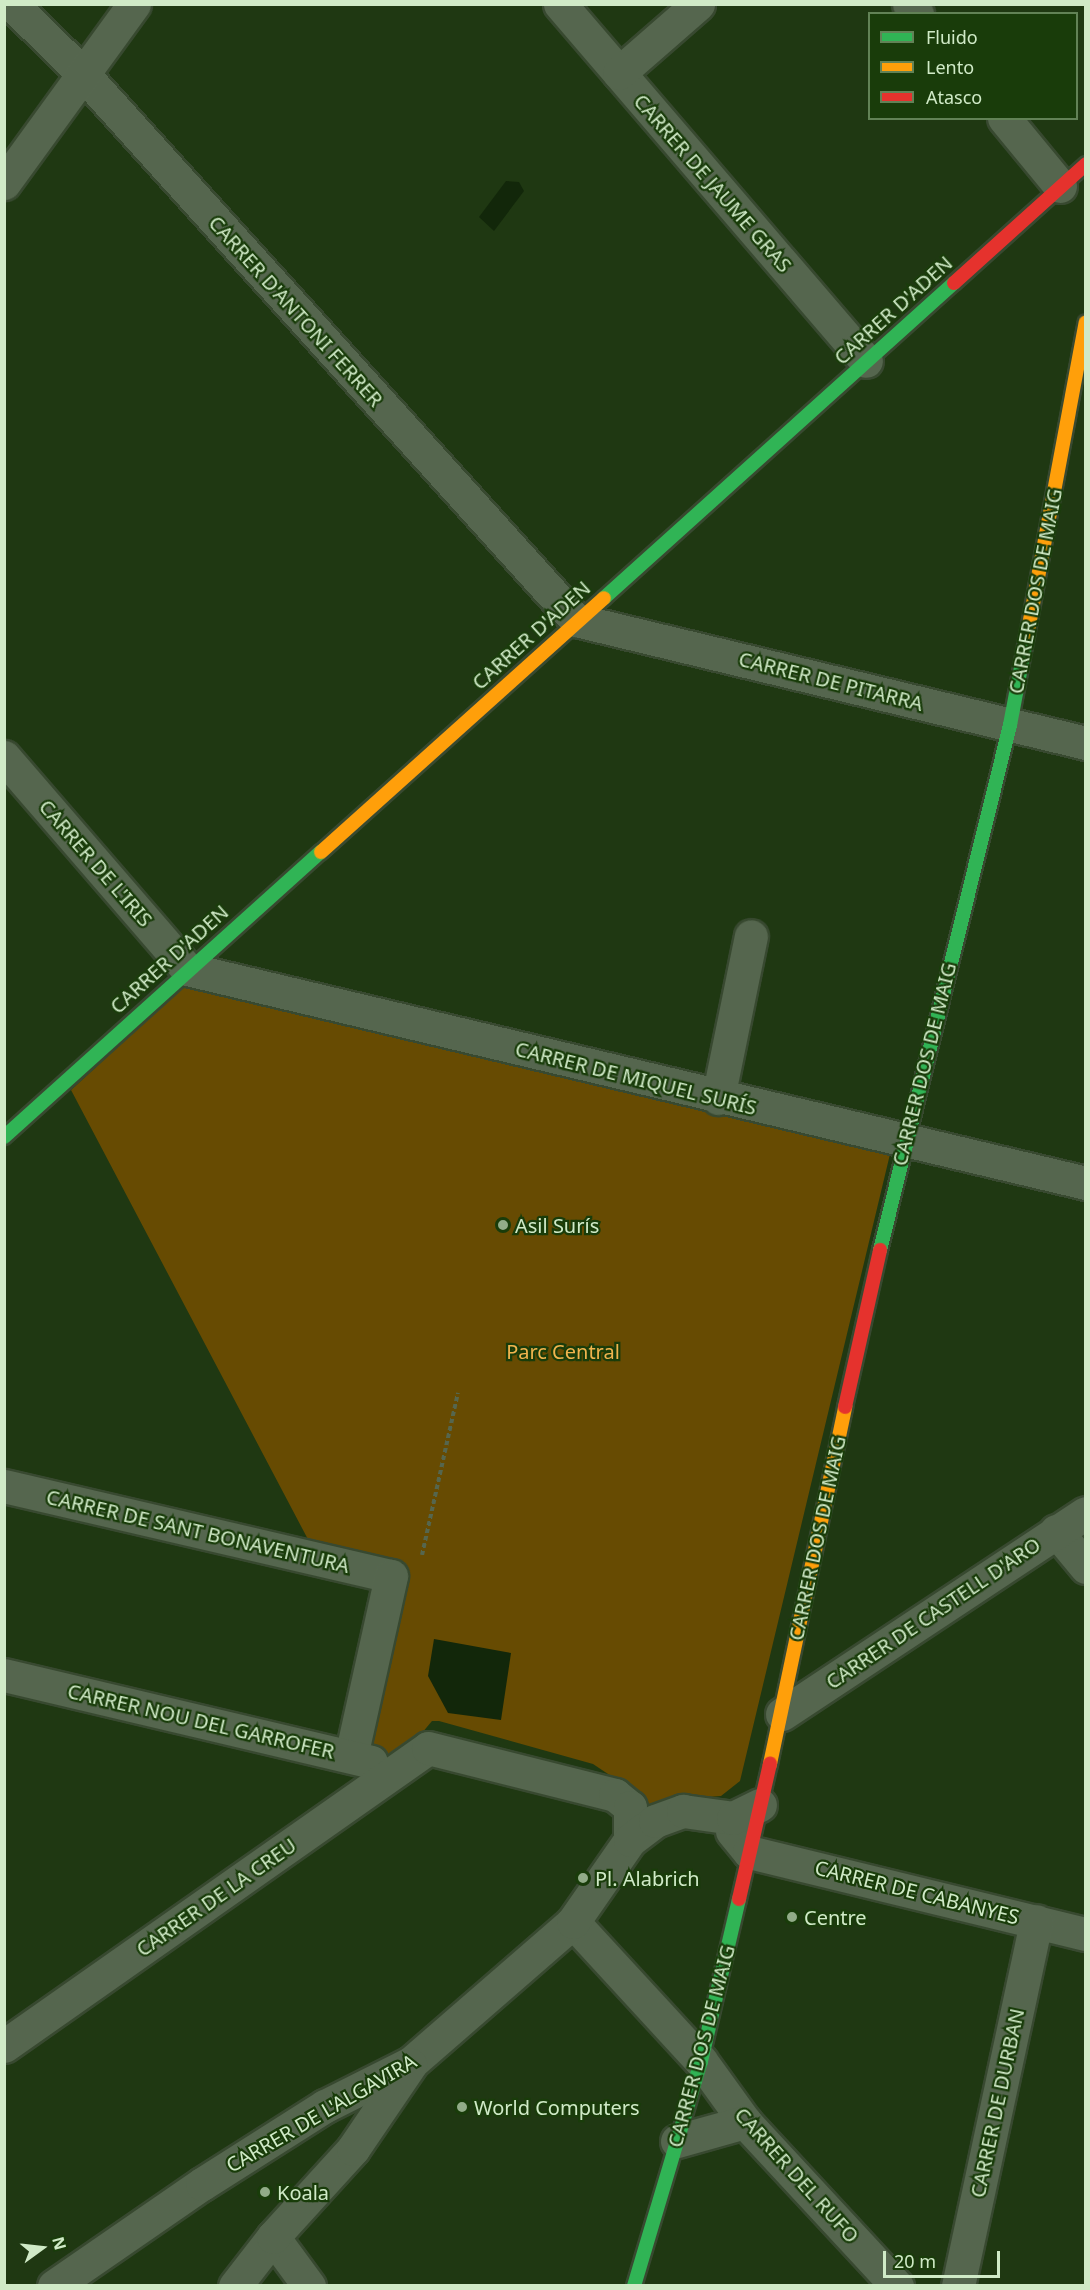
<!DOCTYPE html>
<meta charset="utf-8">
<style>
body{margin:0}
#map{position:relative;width:1090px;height:2290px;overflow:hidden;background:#1f3812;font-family:"Noto Sans",sans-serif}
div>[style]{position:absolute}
.green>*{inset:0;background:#674b02}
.water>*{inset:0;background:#12270a}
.path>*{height:4px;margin-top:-2px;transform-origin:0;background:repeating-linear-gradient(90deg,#55664e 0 4.5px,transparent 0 7.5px)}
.roads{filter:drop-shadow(2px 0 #384930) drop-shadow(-2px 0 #384930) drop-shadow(0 2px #384930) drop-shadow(0 -2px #384930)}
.street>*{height:33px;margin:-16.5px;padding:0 16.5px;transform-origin:16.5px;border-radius:16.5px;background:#55664e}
.fast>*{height:14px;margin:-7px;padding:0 7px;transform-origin:7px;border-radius:7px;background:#30b455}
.slow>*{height:14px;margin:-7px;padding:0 7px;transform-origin:7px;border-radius:7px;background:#ff9f0a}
.jam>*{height:14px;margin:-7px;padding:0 7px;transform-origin:7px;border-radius:7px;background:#e5322d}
.dots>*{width:16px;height:16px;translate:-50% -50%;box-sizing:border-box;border:3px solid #193c0a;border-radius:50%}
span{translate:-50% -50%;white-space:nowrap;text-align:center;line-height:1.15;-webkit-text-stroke:4.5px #193c0a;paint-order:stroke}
.street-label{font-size:20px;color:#d0eac7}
.poi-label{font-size:20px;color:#d0eac7}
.left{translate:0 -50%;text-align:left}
.park-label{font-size:20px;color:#f0b44e}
.frame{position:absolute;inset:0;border:6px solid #d0eac7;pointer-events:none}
.legend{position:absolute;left:868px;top:12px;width:210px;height:108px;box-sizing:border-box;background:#193c0a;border:2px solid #628256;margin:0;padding:8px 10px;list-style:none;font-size:18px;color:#d0eac7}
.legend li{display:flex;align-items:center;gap:12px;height:30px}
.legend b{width:30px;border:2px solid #628256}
.north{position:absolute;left:12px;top:2218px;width:60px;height:60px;-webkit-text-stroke:4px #193c0a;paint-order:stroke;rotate:75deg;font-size:16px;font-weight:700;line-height:24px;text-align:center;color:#d0eac7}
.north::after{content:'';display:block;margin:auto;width:21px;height:27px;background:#d0eac7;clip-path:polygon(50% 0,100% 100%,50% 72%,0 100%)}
.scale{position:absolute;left:883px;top:2251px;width:117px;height:27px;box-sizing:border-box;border:3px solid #d0eac7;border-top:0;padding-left:8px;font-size:18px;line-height:21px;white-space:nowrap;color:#d0eac7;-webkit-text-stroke:4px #193c0a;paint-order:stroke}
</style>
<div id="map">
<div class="green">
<div style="clip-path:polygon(190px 981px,891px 1150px,740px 1781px,721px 1796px,681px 1799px,646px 1814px,644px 1798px,593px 1764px,439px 1721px,432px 1721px,401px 1758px,365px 1748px,402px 1578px,312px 1547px,71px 1090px)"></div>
</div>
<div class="water">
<div style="clip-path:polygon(506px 181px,519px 182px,524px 191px,494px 231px,479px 217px)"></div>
<div style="clip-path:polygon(434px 1639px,511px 1653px,501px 1720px,448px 1713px,428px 1676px)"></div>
</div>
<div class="path">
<div style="left:422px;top:1555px;width:166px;rotate:-77.5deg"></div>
</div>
<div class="roads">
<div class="street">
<div style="left:12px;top:4px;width:100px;rotate:44.6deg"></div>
<div style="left:83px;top:74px;width:736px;rotate:47.92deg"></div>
<div style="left:576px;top:620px;width:525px;rotate:13.56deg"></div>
<div style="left:560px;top:4px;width:470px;rotate:49.4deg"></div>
<div style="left:909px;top:4px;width:13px;rotate:51deg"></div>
<div style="left:619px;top:73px;width:105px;rotate:-41.1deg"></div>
<div style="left:1004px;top:118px;width:88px;rotate:50.5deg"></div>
<div style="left:4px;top:183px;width:221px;rotate:-54deg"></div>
<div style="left:4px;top:757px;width:280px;rotate:49.2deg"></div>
<div style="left:187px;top:969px;width:924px;rotate:13.39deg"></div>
<div style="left:718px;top:1098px;width:165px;rotate:-78.5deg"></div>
<div style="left:4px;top:1486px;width:397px;rotate:13.1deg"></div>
<div style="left:391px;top:1576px;width:184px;rotate:102.5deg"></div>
<div style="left:1056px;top:1531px;width:47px;rotate:50.2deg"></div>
<div style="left:4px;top:1675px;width:377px;rotate:13.3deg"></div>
<div style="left:782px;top:1714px;width:364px;rotate:-33.5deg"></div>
<div style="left:732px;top:1831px;width:27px;rotate:51deg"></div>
<div style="left:749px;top:1852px;width:347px;rotate:13.7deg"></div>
<div style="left:573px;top:1922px;width:189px;rotate:47.4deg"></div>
<div style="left:701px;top:2061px;width:75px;rotate:54.2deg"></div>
<div style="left:745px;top:2122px;width:224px;rotate:47.2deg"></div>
<div style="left:4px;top:2046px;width:518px;rotate:-35.1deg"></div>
<div style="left:428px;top:1748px;width:193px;rotate:14.1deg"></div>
<div style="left:615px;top:1795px;width:19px;rotate:39deg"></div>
<div style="left:630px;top:1807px;width:33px;rotate:90deg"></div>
<div style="left:677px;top:2141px;width:71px;rotate:-15.6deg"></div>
<div style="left:273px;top:2237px;width:61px;rotate:53.7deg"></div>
<div style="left:54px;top:2286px;width:180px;rotate:-34.6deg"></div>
<div style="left:202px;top:2184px;width:146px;rotate:-32.4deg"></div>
<div style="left:325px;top:2106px;width:96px;rotate:-26.6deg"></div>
<div style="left:411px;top:2063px;width:215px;rotate:-41deg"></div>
<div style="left:573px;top:1922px;width:100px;rotate:-55.2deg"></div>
<div style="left:630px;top:1840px;width:31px;rotate:-37deg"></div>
<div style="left:655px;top:1821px;width:30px;rotate:-20deg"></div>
<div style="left:683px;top:1811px;width:50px;rotate:8deg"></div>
<div style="left:733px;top:1818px;width:30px;rotate:-26deg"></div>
<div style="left:235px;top:2286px;width:62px;rotate:-52.2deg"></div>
<div style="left:273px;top:2237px;width:119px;rotate:-47.7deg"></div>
<div style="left:353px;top:2149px;width:102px;rotate:-55.8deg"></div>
<div style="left:958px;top:2286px;width:373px;rotate:-77.9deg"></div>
</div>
<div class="fast">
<div style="left:604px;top:598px;width:471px;rotate:-42deg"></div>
<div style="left:4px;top:1137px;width:426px;rotate:-42deg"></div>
<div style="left:880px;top:1250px;width:541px;rotate:-76.09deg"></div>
<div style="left:1010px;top:725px;width:91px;rotate:-79.2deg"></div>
<div style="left:634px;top:2286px;width:235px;rotate:-73.4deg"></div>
<div style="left:701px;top:2061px;width:166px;rotate:-76.8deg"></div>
</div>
<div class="slow">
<div style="left:1027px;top:636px;width:319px;rotate:-79.4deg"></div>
<div style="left:321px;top:852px;width:380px;rotate:-41.9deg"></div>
<div style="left:770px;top:1764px;width:365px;rotate:-78.1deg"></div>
</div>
<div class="jam">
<div style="left:954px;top:283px;width:178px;rotate:-42deg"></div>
<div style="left:845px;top:1407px;width:161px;rotate:-77.4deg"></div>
<div style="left:739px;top:1899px;width:139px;rotate:-77.1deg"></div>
</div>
</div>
<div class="dots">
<div style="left:503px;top:1225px;background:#92ac88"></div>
<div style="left:583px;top:1878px;background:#92ac88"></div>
<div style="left:792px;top:1917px;background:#92ac88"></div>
<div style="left:462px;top:2107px;background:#92ac88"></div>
<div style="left:265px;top:2192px;background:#92ac88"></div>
</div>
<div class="street-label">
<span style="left:713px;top:183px;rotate:49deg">CARRER DE JAUME GRAS</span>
<span style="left:893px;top:310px;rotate:-42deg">CARRER D'ADEN</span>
<span style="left:296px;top:311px;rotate:48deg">CARRER D'ANTONI FERRER</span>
<span style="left:1035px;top:591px;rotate:-79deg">CARRER DOS DE MAIG</span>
<span style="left:531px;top:635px;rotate:-42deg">CARRER D'ADEN</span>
<span style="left:831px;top:681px;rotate:14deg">CARRER DE PITARRA</span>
<span style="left:96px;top:863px;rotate:49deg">CARRER DE L'IRIS</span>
<span style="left:169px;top:959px;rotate:-42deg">CARRER D'ADEN</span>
<span style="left:924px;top:1064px;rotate:-76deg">CARRER DOS DE MAIG</span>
<span style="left:636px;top:1078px;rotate:14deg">CARRER DE MIQUEL SURÍS</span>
<span style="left:198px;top:1531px;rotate:13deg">CARRER DE SANT BONAVENTURA</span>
<span style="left:817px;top:1538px;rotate:-78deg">CARRER DOS DE MAIG</span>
<span style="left:933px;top:1613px;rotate:-34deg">CARRER DE CASTELL D'ARO</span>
<span style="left:201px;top:1721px;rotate:13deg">CARRER NOU DEL GARROFER</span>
<span style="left:917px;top:1892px;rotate:14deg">CARRER DE CABANYES</span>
<span style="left:216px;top:1897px;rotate:-35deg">CARRER DE LA CREU</span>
<span style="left:701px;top:2046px;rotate:-75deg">CARRER DOS DE MAIG</span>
<span style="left:997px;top:2103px;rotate:-78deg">CARRER DE DURBAN</span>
<span style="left:321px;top:2113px;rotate:-30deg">CARRER DE L'ALGAVIRA</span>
<span style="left:797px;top:2175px;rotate:48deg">CARRER DEL RUFO</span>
</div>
<div class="poi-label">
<span class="left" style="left:515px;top:1225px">Asil Surís</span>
<span class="left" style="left:595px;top:1878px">Pl. Alabrich</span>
<span class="left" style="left:804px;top:1917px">Centre</span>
<span class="left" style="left:474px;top:2107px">World Computers</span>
<span class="left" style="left:277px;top:2192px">Koala</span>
</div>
<div class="park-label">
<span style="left:563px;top:1351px">Parc Central</span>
</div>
<div class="frame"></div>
<ul class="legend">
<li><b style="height:8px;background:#30b455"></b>Fluido</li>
<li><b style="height:8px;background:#ff9f0a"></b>Lento</li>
<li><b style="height:8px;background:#e5322d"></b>Atasco</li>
</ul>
<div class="north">N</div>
<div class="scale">20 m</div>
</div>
